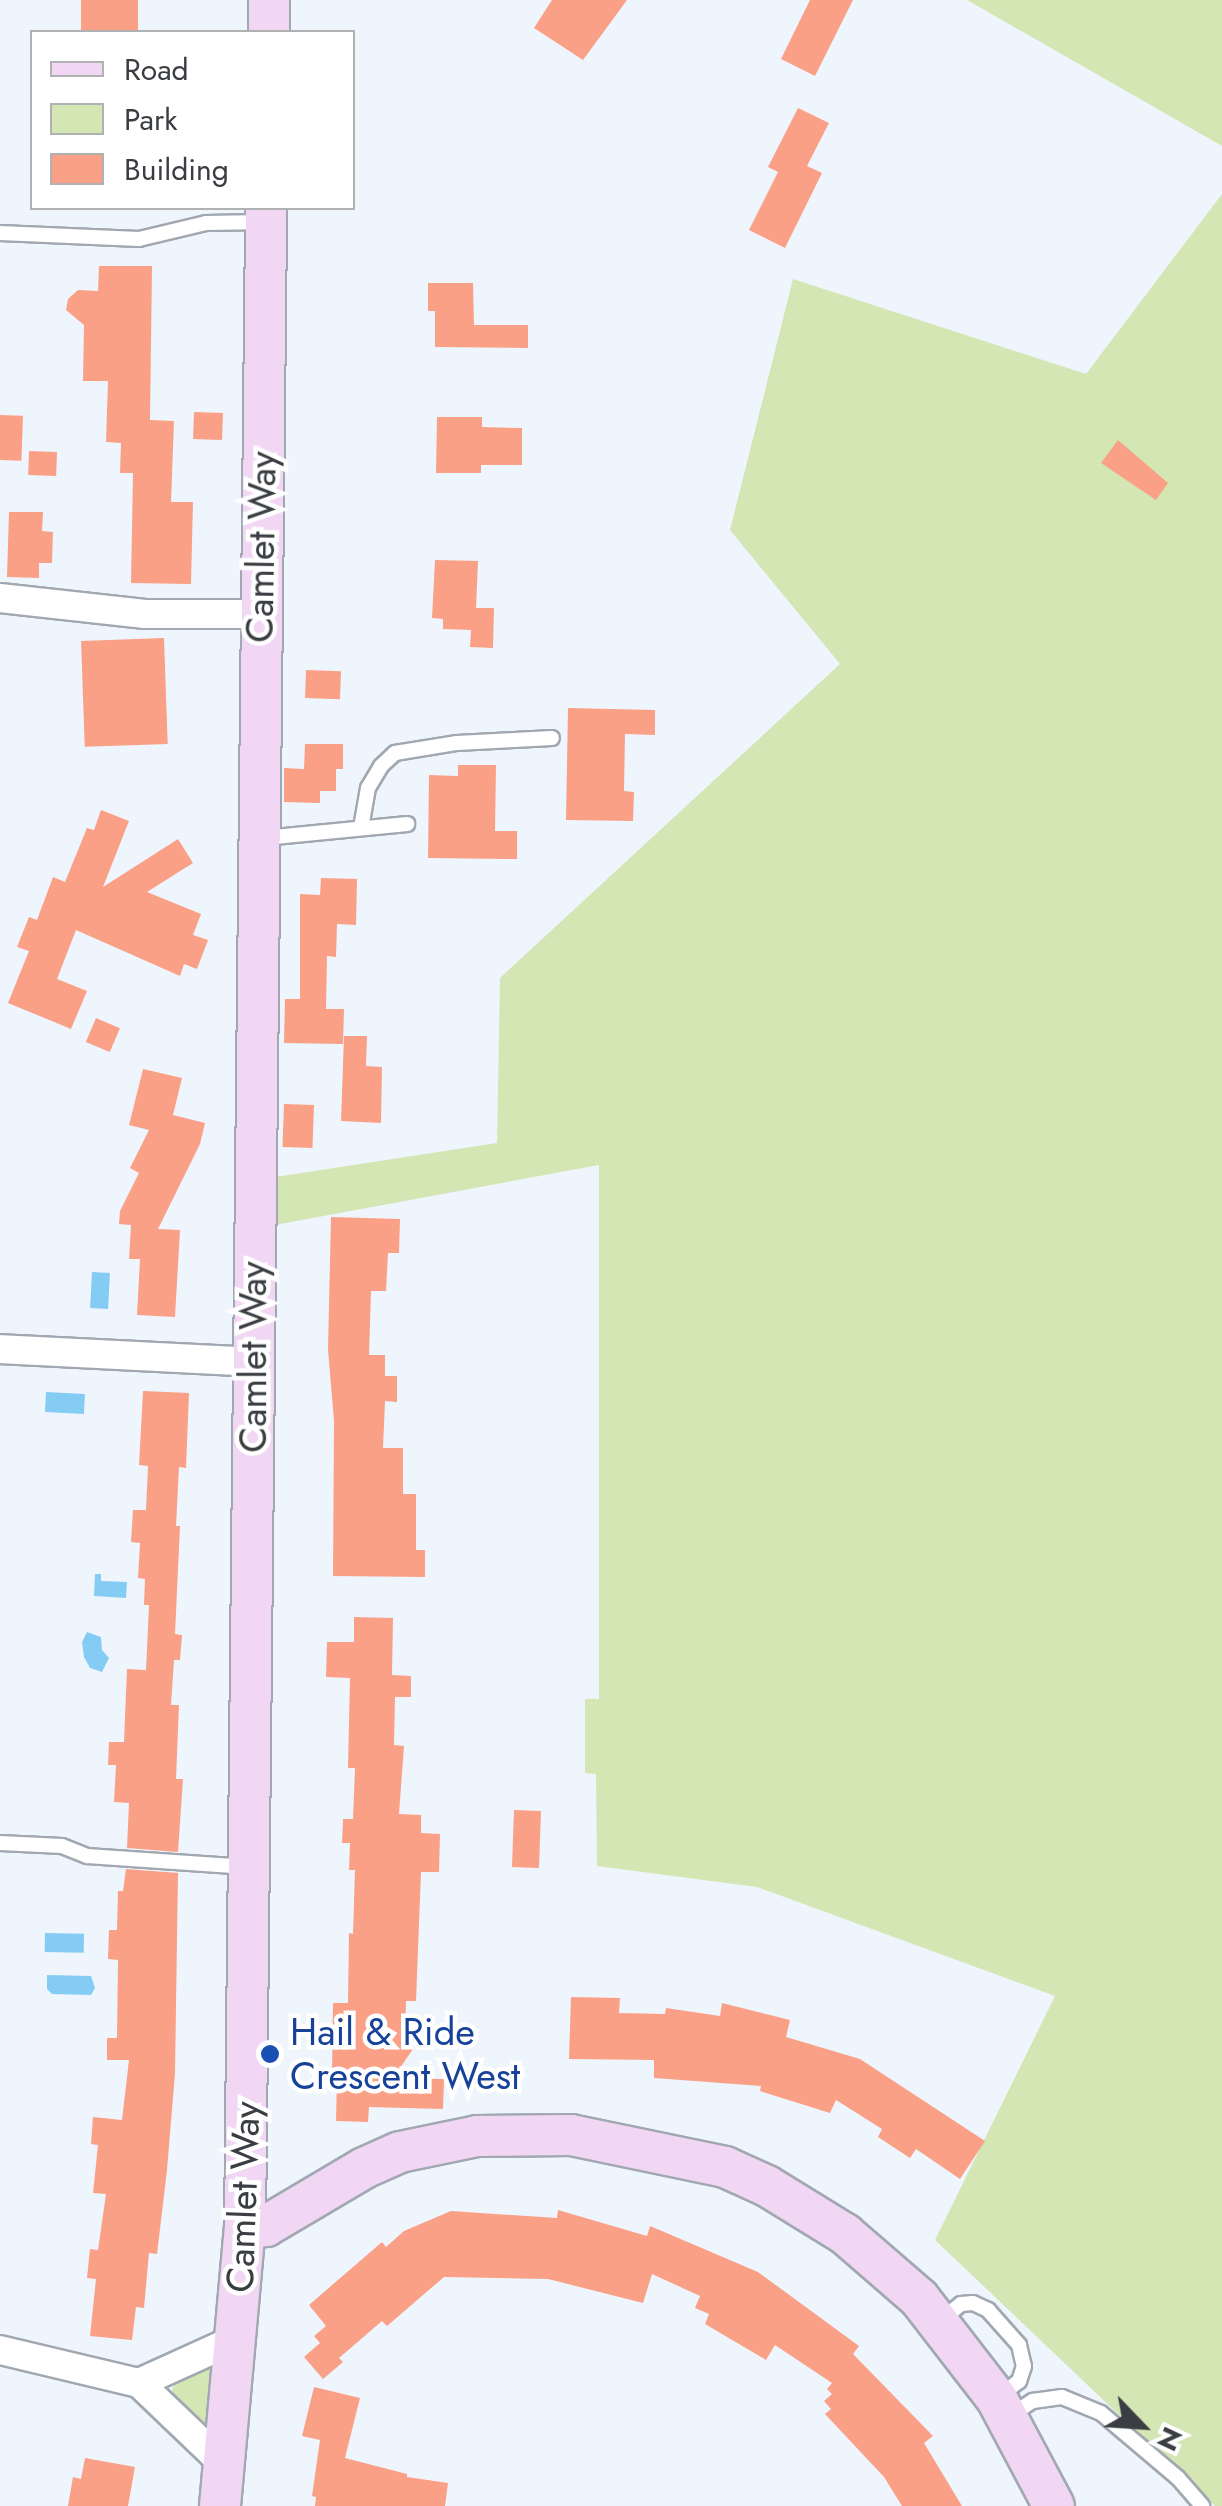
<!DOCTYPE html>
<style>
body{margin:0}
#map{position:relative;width:1222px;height:2506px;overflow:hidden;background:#eff5fd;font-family:Jost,sans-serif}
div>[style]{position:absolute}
.green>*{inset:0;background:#d3e6b4}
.water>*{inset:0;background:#85ccf5;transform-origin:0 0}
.building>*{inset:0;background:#faa086;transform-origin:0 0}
.roads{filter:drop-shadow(2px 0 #a1a8b1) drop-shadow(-2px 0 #a1a8b1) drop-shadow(0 2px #a1a8b1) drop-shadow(0 -2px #a1a8b1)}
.lane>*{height:14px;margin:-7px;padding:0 7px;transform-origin:7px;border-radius:7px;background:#fff}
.street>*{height:28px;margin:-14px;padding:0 14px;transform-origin:14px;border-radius:14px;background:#fff}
.secondary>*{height:40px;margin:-20px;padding:0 20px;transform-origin:20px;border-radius:20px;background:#f2d7f5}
.dots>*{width:28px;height:28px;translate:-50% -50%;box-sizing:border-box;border:5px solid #fff;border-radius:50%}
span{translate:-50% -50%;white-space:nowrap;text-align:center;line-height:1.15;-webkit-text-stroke:9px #fff;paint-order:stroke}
.street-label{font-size:38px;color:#3a3d41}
.transit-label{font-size:38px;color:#164399}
.left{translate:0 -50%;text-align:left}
.legend{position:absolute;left:30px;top:30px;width:325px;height:180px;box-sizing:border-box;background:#fff;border:2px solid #b0b1b3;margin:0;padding:12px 18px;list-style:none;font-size:30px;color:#3a3d41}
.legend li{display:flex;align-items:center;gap:20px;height:50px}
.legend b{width:50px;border:2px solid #b0b1b3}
.north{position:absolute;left:1092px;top:2376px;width:100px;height:100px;-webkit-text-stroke:8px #fff;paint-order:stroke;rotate:115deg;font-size:28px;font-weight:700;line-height:40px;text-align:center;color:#3a3d41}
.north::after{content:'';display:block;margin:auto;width:35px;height:45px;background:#3a3d41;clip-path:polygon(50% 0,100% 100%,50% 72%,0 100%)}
</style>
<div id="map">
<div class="green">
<div style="clip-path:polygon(967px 0,1222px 0,1222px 146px)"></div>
<div style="clip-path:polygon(1222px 194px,1222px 2506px,1215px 2506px,935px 2240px,1055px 1996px,757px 1887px,597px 1866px,596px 1774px,585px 1773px,585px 1699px,599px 1699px,599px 1165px,275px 1225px,275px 1177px,497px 1143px,500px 978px,840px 664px,730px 530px,793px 279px,1086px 374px)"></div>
<div style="clip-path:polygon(212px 2363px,217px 2367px,214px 2418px,206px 2423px,198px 2421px,174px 2398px,172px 2390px,176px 2381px)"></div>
</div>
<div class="water">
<div style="left:92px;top:1272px;width:18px;height:36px;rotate:3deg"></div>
<div style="left:46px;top:1392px;width:39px;height:20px;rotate:3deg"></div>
<div style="clip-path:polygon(95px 1574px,101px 1574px,101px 1581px,127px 1582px,126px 1598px,94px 1596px)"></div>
<div style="clip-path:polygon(87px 1632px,101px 1637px,102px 1650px,109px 1658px,102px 1672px,90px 1668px,84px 1657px,82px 1642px)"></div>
<div style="left:45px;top:1933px;width:39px;height:19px;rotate:1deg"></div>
<div style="clip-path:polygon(47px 1975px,91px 1976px,95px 1988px,91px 1995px,52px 1994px,47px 1989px)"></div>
</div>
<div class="building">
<div style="left:81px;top:0;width:57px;height:32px"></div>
<div style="clip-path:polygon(552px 0,627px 0,583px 60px,534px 28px)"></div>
<div style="clip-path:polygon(810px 0,853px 0,815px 76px,781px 59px)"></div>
<div style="clip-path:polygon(798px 108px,829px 123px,807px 166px,822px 173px,785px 248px,749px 230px,778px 172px,768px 167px)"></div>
<div style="clip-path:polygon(99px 266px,152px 266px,150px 420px,174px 421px,171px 502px,193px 502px,191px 584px,131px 583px,133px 473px,120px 473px,121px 443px,106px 442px,108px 381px,83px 381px,84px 325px,66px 310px,68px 299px,78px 290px,98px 291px)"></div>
<div style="clip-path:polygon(428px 283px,473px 283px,474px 325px,528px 325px,528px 348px,435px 347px,435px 311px,428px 311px)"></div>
<div style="left:194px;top:412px;width:29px;height:27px;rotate:2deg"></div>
<div style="left:0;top:415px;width:23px;height:45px;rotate:2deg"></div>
<div style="clip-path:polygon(437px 417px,482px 417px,482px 427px,522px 428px,522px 465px,481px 465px,481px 473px,436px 473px)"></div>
<div style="clip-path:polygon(1118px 440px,1168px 483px,1156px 500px,1101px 463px)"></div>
<div style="left:29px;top:451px;width:28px;height:24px;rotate:2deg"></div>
<div style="clip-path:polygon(9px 512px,43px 512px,42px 531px,53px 532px,52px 563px,39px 563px,39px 578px,7px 577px)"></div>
<div style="clip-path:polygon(435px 560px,478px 561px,476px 608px,494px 608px,493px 648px,470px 647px,471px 630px,443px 629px,443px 619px,432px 618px)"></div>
<div style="left:164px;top:638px;width:106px;height:83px;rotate:88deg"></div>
<div style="left:306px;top:670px;width:35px;height:28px;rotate:2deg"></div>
<div style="clip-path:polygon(568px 708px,655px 710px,655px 735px,625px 734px,624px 791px,634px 792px,633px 821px,566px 820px)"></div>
<div style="clip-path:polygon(305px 744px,343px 744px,343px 769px,336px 769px,336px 791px,320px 791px,320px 803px,284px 802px,284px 768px,304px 769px)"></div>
<div style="clip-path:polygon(458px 765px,496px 765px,495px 831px,517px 831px,517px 859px,428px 858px,429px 775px,458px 776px)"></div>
<div style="clip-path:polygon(101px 810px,129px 821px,103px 887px,178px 839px,193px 863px,147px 892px,201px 914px,193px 935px,208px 940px,197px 969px,184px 964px,180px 976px,76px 930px,57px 979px,87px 991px,71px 1029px,8px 1003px,29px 951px,17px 947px,29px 917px,37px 920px,53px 877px,65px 882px,87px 828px,94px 830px)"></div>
<div style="clip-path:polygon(321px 878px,357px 879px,356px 925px,337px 924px,336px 957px,327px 956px,326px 1009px,344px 1009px,343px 1044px,284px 1043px,285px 999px,300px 999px,300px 894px,320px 895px)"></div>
<div style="left:96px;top:1018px;width:26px;height:26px;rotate:23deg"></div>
<div style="clip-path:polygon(344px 1036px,367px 1036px,366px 1066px,382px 1067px,381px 1123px,341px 1121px)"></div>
<div style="clip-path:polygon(143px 1069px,182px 1078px,173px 1115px,205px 1123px,200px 1144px,158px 1229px,180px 1230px,175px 1317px,137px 1315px,140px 1259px,129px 1259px,131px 1225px,119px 1224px,120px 1211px,139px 1173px,130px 1168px,149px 1130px,129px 1125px)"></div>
<div style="left:284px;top:1104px;width:30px;height:43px;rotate:2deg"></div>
<div style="clip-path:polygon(331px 1217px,400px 1219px,399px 1253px,388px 1253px,386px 1291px,371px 1291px,369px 1355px,385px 1355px,385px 1376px,397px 1376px,397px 1402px,385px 1401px,383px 1448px,403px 1448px,403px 1494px,416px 1494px,416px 1550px,425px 1550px,425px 1577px,333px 1576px,334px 1421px,328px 1350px)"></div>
<div style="clip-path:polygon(143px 1391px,189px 1393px,186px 1468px,179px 1467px,176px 1526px,180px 1526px,175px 1634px,182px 1635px,180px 1660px,174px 1660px,171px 1705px,179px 1705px,176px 1779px,183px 1779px,178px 1852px,127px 1848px,129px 1803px,114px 1802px,116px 1765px,108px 1765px,109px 1742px,124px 1742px,127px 1669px,146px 1670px,149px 1605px,144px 1605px,145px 1579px,138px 1578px,140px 1543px,131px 1542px,133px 1510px,146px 1510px,148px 1466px,139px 1465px)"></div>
<div style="clip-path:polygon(354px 1617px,393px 1618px,392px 1675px,411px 1676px,411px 1697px,395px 1697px,394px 1745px,404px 1746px,399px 1814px,421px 1815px,421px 1833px,440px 1834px,439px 1872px,421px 1872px,416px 2001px,406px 2001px,405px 2033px,413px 2049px,393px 2078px,444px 2079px,443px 2109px,369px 2107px,368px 2122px,336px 2121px,337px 2075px,332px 2074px,333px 2003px,348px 2003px,349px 1933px,353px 1934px,355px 1870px,349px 1870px,350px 1843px,342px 1843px,343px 1819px,353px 1819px,355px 1768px,348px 1768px,350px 1678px,326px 1677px,327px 1642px,354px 1642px)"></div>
<div style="left:514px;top:1810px;width:27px;height:57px;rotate:2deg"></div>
<div style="clip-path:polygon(126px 1869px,178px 1873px,175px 2073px,167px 2170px,157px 2254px,149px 2253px,144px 2308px,136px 2307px,132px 2340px,90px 2336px,96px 2279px,87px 2278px,90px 2249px,98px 2250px,106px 2194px,93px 2193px,98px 2145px,91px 2144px,93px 2117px,122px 2120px,129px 2060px,107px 2060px,107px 2038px,117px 2038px,118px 1960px,108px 1959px,109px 1930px,117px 1930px,118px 1891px,123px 1891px)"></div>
<div style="clip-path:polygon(571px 1997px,620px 1998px,619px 2013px,665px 2014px,666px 2008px,720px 2016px,722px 2003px,790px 2020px,786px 2037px,860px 2059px,985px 2141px,960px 2179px,916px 2149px,910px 2158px,878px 2137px,882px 2129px,836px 2100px,830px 2113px,760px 2091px,761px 2086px,654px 2078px,654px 2060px,569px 2059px)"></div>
<div style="clip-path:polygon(558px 2210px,647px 2236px,650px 2226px,758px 2272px,859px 2346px,853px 2354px,933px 2436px,924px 2443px,962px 2506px,902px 2506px,884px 2477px,825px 2414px,831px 2409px,824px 2401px,832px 2394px,827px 2389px,832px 2383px,775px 2345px,766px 2360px,705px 2324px,709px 2314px,695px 2308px,700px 2296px,652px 2274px,643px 2303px,548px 2279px,444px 2277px,387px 2326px,382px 2321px,339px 2358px,343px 2362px,323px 2379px,304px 2357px,320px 2343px,314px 2336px,326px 2326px,309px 2305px,382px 2242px,386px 2247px,404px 2231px,451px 2211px,557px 2218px)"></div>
<div style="clip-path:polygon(314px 2387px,360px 2398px,345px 2458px,407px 2474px,407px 2477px,448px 2483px,445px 2506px,315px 2506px,316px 2497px,312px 2496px,320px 2440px,302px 2436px)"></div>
<div style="clip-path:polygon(85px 2458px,135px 2467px,128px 2506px,68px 2506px,73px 2477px,81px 2479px)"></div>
</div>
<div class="roads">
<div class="lane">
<div style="left:0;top:233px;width:139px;rotate:2.5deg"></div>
<div style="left:139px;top:239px;width:69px;rotate:-13.4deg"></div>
<div style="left:206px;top:223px;width:59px;rotate:-1deg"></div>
<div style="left:361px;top:828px;width:41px;rotate:-80.1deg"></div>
<div style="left:368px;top:788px;width:26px;rotate:-59deg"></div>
<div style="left:381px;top:766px;width:19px;rotate:-43deg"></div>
<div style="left:395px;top:753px;width:63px;rotate:-9.2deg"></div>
<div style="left:457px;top:743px;width:95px;rotate:-3deg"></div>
<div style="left:264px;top:838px;width:144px;rotate:-5.6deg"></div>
<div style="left:0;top:1843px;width:62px;rotate:2.8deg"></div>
<div style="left:62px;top:1846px;width:27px;rotate:22deg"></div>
<div style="left:87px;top:1856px;width:161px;rotate:3.9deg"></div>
<div style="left:940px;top:2321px;width:27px;rotate:-39deg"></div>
<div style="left:961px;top:2304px;width:12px;rotate:-5deg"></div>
<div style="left:973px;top:2303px;width:17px;rotate:25deg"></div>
<div style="left:988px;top:2310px;width:47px;rotate:48.5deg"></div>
<div style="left:1019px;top:2345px;width:22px;rotate:77deg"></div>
<div style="left:1024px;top:2366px;width:16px;rotate:108deg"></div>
<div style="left:1019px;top:2381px;width:24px;rotate:142deg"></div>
<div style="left:1008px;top:2417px;width:30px;rotate:-33deg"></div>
<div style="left:1033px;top:2401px;width:29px;rotate:-8deg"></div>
<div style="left:1062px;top:2397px;width:42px;rotate:22.3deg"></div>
<div style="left:1101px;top:2413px;width:101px;rotate:40.2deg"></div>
<div style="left:1178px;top:2478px;width:37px;rotate:49deg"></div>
</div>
<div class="street">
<div style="left:0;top:598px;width:146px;rotate:6.3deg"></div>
<div style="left:145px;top:614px;width:115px"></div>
<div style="left:0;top:1349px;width:253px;rotate:2.9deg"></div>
<div style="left:0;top:2350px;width:143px;rotate:13.4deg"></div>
<div style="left:139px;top:2383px;width:109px;rotate:-24.4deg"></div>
<div style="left:139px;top:2383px;width:120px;rotate:43.7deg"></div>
</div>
<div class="secondary">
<div style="left:269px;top:32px;width:32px;rotate:-90deg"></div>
<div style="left:245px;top:2228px;width:21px;rotate:-5deg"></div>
<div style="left:266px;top:2226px;width:114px;rotate:-30.6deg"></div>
<div style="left:364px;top:2168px;width:39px;rotate:-24deg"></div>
<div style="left:400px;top:2152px;width:79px;rotate:-11.7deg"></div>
<div style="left:477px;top:2136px;width:94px;rotate:-0.6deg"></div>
<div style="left:571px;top:2135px;width:157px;rotate:11.7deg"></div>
<div style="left:725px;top:2167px;width:46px;rotate:24.3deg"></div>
<div style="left:767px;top:2186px;width:92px;rotate:31.6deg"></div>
<div style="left:845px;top:2234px;width:98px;rotate:40.9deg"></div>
<div style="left:919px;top:2298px;width:128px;rotate:52.3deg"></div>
<div style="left:997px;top:2399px;width:121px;rotate:62deg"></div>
<div style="left:220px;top:2506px;width:279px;rotate:-84.9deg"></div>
<div style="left:245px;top:2228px;width:2020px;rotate:-89.4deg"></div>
</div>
</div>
<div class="dots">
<div style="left:270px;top:2054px;background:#1a4fb4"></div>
</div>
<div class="street-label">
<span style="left:261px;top:547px;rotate:-89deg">Camlet Way</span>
<span style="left:253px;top:1357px;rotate:-90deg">Camlet Way</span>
<span style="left:243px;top:2197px;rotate:-88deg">Camlet Way</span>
</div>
<div class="transit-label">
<span class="left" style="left:290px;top:2054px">Hail &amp; Ride<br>Crescent West</span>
</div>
<ul class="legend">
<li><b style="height:12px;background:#f2d7f5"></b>Road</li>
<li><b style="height:28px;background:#d3e6b4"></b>Park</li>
<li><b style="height:28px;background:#faa086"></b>Building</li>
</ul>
<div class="north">N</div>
</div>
